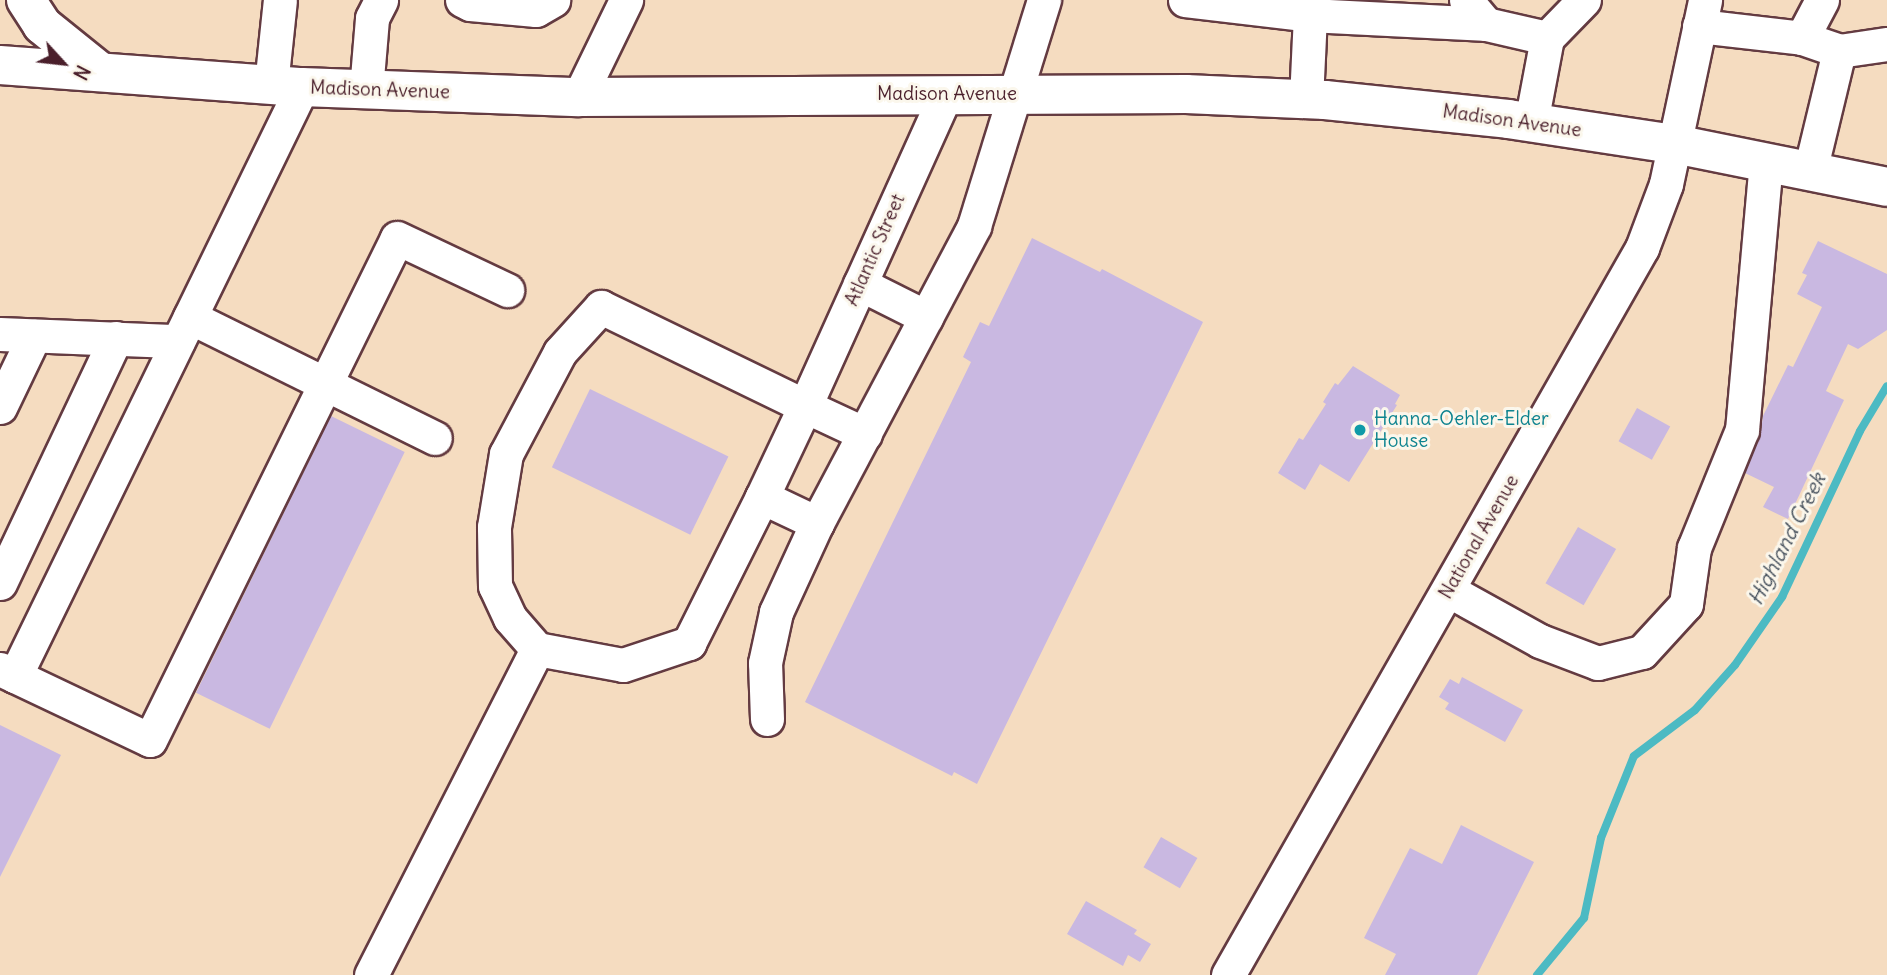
<!DOCTYPE html>
<style>
body{margin:0}
#map{position:relative;width:1887px;height:975px;overflow:hidden;background:#f5dcc0;font-family:Delius,sans-serif}
div>[style]{position:absolute}
.stream>*{height:8px;margin:-4px;padding:0 4px;transform-origin:4px;border-radius:4px;background:#4cbac3}
.building>*{inset:0;background:#c9b8e1;transform-origin:0 0}
.roads{filter:drop-shadow(2px 0 #643b41) drop-shadow(-2px 0 #643b41) drop-shadow(0 2px #643b41) drop-shadow(0 -2px #643b41)}
.minor>*{height:33px;margin:-16.5px;padding:0 16.5px;transform-origin:16.5px;border-radius:16.5px;background:#fff}
.major>*{height:38px;margin:-19px;padding:0 19px;transform-origin:19px;border-radius:19px;background:#fff}
.dots>*{width:19px;height:19px;translate:-50% -50%;box-sizing:border-box;border:4px solid #fbf7ec;border-radius:50%}
span{translate:-50% -50%;white-space:nowrap;text-align:center;line-height:1.15;-webkit-text-stroke:6px #fbf7ec;paint-order:stroke}
.street-label{font-size:19px;color:#4a1f2b}
.culture-label{font-size:19px;color:#0d838f}
.left{translate:0 -50%;text-align:left}
.water-label{font-size:21px;color:#4b5560;font-style:italic}
.north{position:absolute;left:28px;top:28px;width:70px;height:70px;-webkit-text-stroke:5px #fbf7ec;paint-order:stroke;rotate:117deg;font-size:19px;font-weight:700;line-height:28px;text-align:center;color:#4a1f2b}
.north::after{content:'';display:block;margin:auto;width:24px;height:32px;background:#4a1f2b;clip-path:polygon(50% 0,100% 100%,50% 72%,0 100%)}
</style>
<div id="map">
<div class="stream">
<div style="left:1537px;top:975px;width:74px;rotate:-50.5deg"></div>
<div style="left:1584px;top:918px;width:82px;rotate:-78deg"></div>
<div style="left:1601px;top:838px;width:88px;rotate:-68.1deg"></div>
<div style="left:1634px;top:756px;width:76px;rotate:-37deg"></div>
<div style="left:1695px;top:710px;width:60px;rotate:-48.4deg"></div>
<div style="left:1735px;top:665px;width:83px;rotate:-55.3deg"></div>
<div style="left:1782px;top:597px;width:183px;rotate:-64.8deg"></div>
<div style="left:1860px;top:431px;width:52px;rotate:-59deg"></div>
</div>
<div class="building">
<div style="clip-path:polygon(1032px 238px,1100px 272px,1102px 269px,1203px 322px,977px 784px,954px 772px,952px 776px,805px 702px,971px 362px,963px 357px,980px 322px,989px 326px)"></div>
<div style="clip-path:polygon(1818px 241px,1887px 274px,1887px 330px,1858px 349px,1848px 344px,1826px 391px,1844px 400px,1788px 519px,1763px 507px,1774px 487px,1745px 473px,1760px 437px,1763px 416px,1788px 365px,1793px 367px,1822px 307px,1797px 294px,1807px 275px,1802px 273px)"></div>
<div style="clip-path:polygon(1353px 366px,1400px 395px,1395px 404px,1397px 405px,1349px 482px,1320px 464px,1305px 490px,1278px 473px,1299px 438px,1303px 440px,1326px 404px,1323px 402px,1335px 383px,1338px 385px)"></div>
<div style="left:590px;top:389px;width:154px;height:87px;rotate:26deg"></div>
<div style="left:1637px;top:408px;width:38px;height:38px;rotate:29deg"></div>
<div style="left:331px;top:416px;width:82px;height:308px;rotate:26deg"></div>
<div style="left:1578px;top:527px;width:44px;height:65px;rotate:30deg"></div>
<div style="clip-path:polygon(1462px 677px,1523px 710px,1505px 742px,1445px 709px,1449px 703px,1439px 697px,1450px 679px,1459px 684px)"></div>
<div style="clip-path:polygon(0 725px,61px 755px,0 877px)"></div>
<div style="clip-path:polygon(1461px 825px,1534px 862px,1477px 975px,1385px 975px,1396px 954px,1364px 938px,1410px 848px,1442px 864px)"></div>
<div style="left:1161px;top:837px;width:42px;height:35px;rotate:30deg"></div>
<div style="clip-path:polygon(1086px 901px,1137px 930px,1134px 934px,1151px 944px,1140px 962px,1128px 955px,1123px 966px,1067px 934px)"></div>
</div>
<div class="roads">
<div class="minor">
<div style="left:462px;top:0;width:9px;rotate:27deg"></div>
<div style="left:470px;top:4px;width:66px;rotate:5.2deg"></div>
<div style="left:536px;top:10px;width:20px;rotate:-30deg"></div>
<div style="left:1185px;top:0;width:126px;rotate:6.8deg"></div>
<div style="left:1310px;top:15px;width:84px;rotate:92.7deg"></div>
<div style="left:1466px;top:0;width:31px;rotate:50deg"></div>
<div style="left:1486px;top:24px;width:63px;rotate:12.9deg"></div>
<div style="left:1547px;top:38px;width:86px;rotate:100.7deg"></div>
<div style="left:1822px;top:0;width:43px;rotate:117.8deg"></div>
<div style="left:1802px;top:38px;width:39px;rotate:19deg"></div>
<div style="left:1839px;top:51px;width:49px;rotate:-8.3deg"></div>
<div style="left:1310px;top:15px;width:176px;rotate:2.9deg"></div>
<div style="left:1699px;top:26px;width:104px;rotate:6.6deg"></div>
<div style="left:1547px;top:38px;width:53px;rotate:-45.8deg"></div>
<div style="left:271px;top:85px;width:85px;rotate:-84deg"></div>
<div style="left:366px;top:90px;width:72px;rotate:-85.2deg"></div>
<div style="left:372px;top:18px;width:20px;rotate:-63deg"></div>
<div style="left:579px;top:97px;width:108px;rotate:-64.1deg"></div>
<div style="left:1810px;top:171px;width:123px;rotate:-76.4deg"></div>
<div style="left:860px;top:284px;width:74px;rotate:26.6deg"></div>
<div style="left:190px;top:317px;width:273px;rotate:26.3deg"></div>
<div style="left:0;top:334px;width:178px;rotate:2.3deg"></div>
<div style="left:0;top:407px;width:79px;rotate:-64.4deg"></div>
<div style="left:865px;top:434px;width:66px;rotate:-155deg"></div>
<div style="left:805px;top:406px;width:342px;rotate:-65.7deg"></div>
<div style="left:0;top:583px;width:271px;rotate:-64.7deg"></div>
<div style="left:1448px;top:590px;width:105px;rotate:29deg"></div>
<div style="left:1540px;top:641px;width:62px;rotate:20.8deg"></div>
<div style="left:1598px;top:663px;width:45px;rotate:-14deg"></div>
<div style="left:1642px;top:652px;width:65px;rotate:-47.5deg"></div>
<div style="left:1686px;top:604px;width:57px;rotate:-81.9deg"></div>
<div style="left:1694px;top:548px;width:127px;rotate:-67.9deg"></div>
<div style="left:1742px;top:430px;width:269px;rotate:-84.9deg"></div>
<div style="left:537px;top:649px;width:87px;rotate:10.5deg"></div>
<div style="left:623px;top:665px;width:70px;rotate:-18.4deg"></div>
<div style="left:689px;top:643px;width:163px;rotate:-63.4deg"></div>
<div style="left:762px;top:497px;width:61px;rotate:25.3deg"></div>
<div style="left:0;top:669px;width:17px;rotate:25deg"></div>
<div style="left:15px;top:676px;width:655px;rotate:-64.02deg"></div>
<div style="left:15px;top:676px;width:149px;rotate:25.4deg"></div>
<div style="left:150px;top:740px;width:559px;rotate:-63.8deg"></div>
<div style="left:397px;top:238px;width:122px;rotate:25.3deg"></div>
<div style="left:767px;top:719px;width:56px;rotate:-92deg"></div>
<div style="left:765px;top:663px;width:52px;rotate:-77.8deg"></div>
<div style="left:776px;top:612px;width:98px;rotate:-65.3deg"></div>
<div style="left:817px;top:523px;width:336px;rotate:-62.1deg"></div>
<div style="left:974px;top:226px;width:237px;rotate:-72.8deg"></div>
<div style="left:371px;top:975px;width:366px;rotate:-63deg"></div>
<div style="left:537px;top:649px;width:41px;rotate:-131.1deg"></div>
<div style="left:510px;top:618px;width:35px;rotate:-115deg"></div>
<div style="left:495px;top:586px;width:59px;rotate:-91deg"></div>
<div style="left:494px;top:527px;width:74px;rotate:-80.7deg"></div>
<div style="left:506px;top:454px;width:115px;rotate:-62.1deg"></div>
<div style="left:560px;top:352px;width:61px;rotate:-47.7deg"></div>
<div style="left:601px;top:307px;width:227px;rotate:25.9deg"></div>
<div style="left:805px;top:406px;width:101px;rotate:115.3deg"></div>
<div style="left:1228px;top:975px;width:837px;rotate:-60.34deg"></div>
<div style="left:1642px;top:248px;width:68px;rotate:-69.4deg"></div>
<div style="left:1666px;top:184px;width:188px;rotate:-78deg"></div>
</div>
<div class="major">
<div style="left:26px;top:0;width:30px;rotate:57deg"></div>
<div style="left:42px;top:25px;width:73px;rotate:38.9deg"></div>
<div style="left:0;top:65px;width:303px;rotate:4.2deg"></div>
<div style="left:302px;top:87px;width:277px;rotate:2.1deg"></div>
<div style="left:579px;top:97px;width:607px;rotate:-0.28deg"></div>
<div style="left:1186px;top:94px;width:139px;rotate:2.5deg"></div>
<div style="left:1325px;top:100px;width:184px;rotate:5.9deg"></div>
<div style="left:1508px;top:119px;width:168px;rotate:8.6deg"></div>
<div style="left:1674px;top:144px;width:217px;rotate:11.4deg"></div>
</div>
</div>
<div class="dots">
<div style="left:1360px;top:430px;background:#0f9aa8"></div>
</div>
<div class="street-label">
<span style="left:380px;top:90px;rotate:2deg">Madison Avenue</span>
<span style="left:947px;top:94px">Madison Avenue</span>
<span style="left:1512px;top:121px;rotate:8deg">Madison Avenue</span>
<span style="left:875px;top:250px;rotate:-66deg">Atlantic Street</span>
<span style="left:1479px;top:537px;rotate:-60deg">National Avenue</span>
</div>
<div class="culture-label">
<span class="left" style="left:1374px;top:430px">Hanna-Oehler-Elder<br>House</span>
</div>
<div class="water-label">
<span style="left:1787px;top:539px;rotate:-63deg">Highland Creek</span>
</div>
<div class="north">N</div>
</div>
